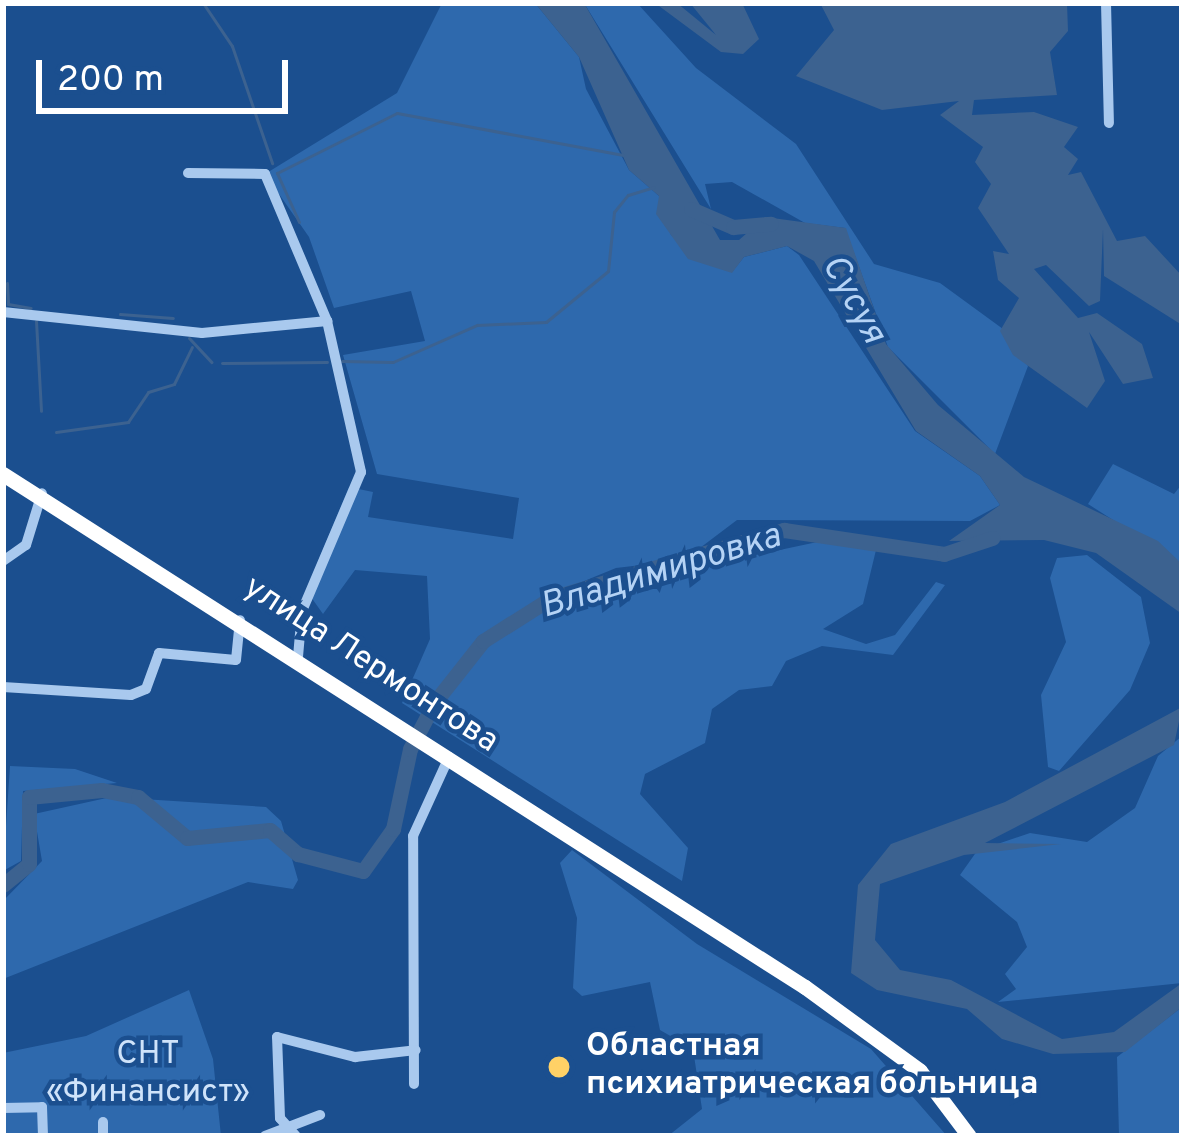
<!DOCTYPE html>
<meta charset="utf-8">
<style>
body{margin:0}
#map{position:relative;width:1185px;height:1139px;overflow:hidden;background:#1b4f8f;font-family:Overpass,sans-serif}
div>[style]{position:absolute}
.green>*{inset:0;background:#2e69ad}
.water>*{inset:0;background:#3c6290}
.stream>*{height:3px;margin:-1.5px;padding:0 1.5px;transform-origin:1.5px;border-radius:1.5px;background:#3c6290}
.river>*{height:15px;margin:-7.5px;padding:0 7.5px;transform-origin:7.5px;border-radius:7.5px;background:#3c6290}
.minor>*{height:10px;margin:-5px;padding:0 5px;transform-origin:5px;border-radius:5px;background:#a9c9ee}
.highway>*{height:15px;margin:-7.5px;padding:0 7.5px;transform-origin:7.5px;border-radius:7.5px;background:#fff}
.dots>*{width:33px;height:33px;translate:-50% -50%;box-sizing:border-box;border:6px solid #1b4f8f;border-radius:50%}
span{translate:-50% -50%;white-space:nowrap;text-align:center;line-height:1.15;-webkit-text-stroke:9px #1b4f8f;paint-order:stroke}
.street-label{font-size:33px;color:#fff}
.poi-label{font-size:33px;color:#fff;font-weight:700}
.left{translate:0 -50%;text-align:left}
.park-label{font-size:33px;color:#cfe3fa}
.water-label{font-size:36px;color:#b5d3f5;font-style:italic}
.frame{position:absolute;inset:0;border:6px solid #fff;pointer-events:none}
.scale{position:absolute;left:36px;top:60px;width:252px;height:54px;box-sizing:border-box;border:6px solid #fff;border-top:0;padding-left:15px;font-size:36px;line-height:42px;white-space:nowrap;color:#fff;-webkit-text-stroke:9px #1b4f8f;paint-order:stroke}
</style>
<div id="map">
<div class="green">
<div style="clip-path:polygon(442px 3px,535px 3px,579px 57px,586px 89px,629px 170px,659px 196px,671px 235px,732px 272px,744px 257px,787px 246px,799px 255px,915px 431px,980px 476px,1000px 505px,970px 521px,737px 520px,684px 560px,616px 568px,533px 602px,822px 541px,876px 550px,863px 604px,823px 629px,866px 644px,895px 635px,936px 582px,945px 585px,893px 655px,822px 646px,786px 661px,772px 686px,739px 690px,712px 709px,705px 743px,645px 774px,640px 794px,688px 848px,682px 881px,402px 703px,430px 639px,427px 576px,355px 570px,323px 614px,306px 590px,349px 487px,373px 492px,368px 517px,513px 539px,519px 498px,377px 474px,343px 355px,425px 341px,411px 291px,334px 308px,309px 237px,265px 174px,397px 93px)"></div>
<div style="clip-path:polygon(584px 3px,637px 3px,696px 68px,796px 144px,874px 264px,940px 283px,1003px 329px,1028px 366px,995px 454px,888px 347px,845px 228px,805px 223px,732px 182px,705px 184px,711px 209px)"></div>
<div style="clip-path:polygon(1113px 464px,1174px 494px,1182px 484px,1182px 564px,1088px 504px)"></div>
<div style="clip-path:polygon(1087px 555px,1141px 597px,1150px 643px,1130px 690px,1059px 771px,1048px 767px,1041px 695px,1066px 642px,1050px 578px,1057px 558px)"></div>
<div style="clip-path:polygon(1182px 736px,1182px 983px,998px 1002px,1016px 989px,1005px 974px,1027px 947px,1017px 922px,960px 875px,977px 851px,1030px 833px,1087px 842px,1135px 808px,1158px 756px)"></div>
<div style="clip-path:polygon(10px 766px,75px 769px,117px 783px,23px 791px,21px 861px,3px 871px)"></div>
<div style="clip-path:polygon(111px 797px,266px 807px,281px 821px,298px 880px,293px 889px,248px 882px,3px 979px,3px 901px,42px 861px,34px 814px)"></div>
<div style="clip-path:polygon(572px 850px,697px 944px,871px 1049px,947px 1136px,668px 1136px,702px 1109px,693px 1049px,660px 1030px,650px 982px,582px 996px,573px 988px,577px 918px,560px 863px)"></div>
<div style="clip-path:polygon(189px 990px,213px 1059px,221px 1136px,3px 1136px,3px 1053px,86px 1036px)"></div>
<div style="clip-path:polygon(1182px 1007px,1182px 1136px,1119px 1136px,1117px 1057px)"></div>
</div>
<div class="water">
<div style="clip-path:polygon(535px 3px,584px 3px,720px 240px,739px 240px,765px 217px,846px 228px,886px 344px,938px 405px,1024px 477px,1158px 541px,1182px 564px,1182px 614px,1096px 553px,1044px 540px,949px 541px,1000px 505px,980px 476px,916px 431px,814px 261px,787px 246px,744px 257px,732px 273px,688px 259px,656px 214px,659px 196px,629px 170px,579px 57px)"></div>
<div style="clip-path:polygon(655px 3px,677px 3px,716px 35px,690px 3px,742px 3px,759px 39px,743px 54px,721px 52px)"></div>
<div style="clip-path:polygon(820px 3px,1067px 3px,1068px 31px,1050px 52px,1057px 95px,974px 100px,972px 115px,1034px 112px,1078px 127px,1064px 147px,1078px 159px,1068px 175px,1081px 172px,1117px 241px,1145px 236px,1182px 276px,1182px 325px,1104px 276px,1103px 229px,1100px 301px,1089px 306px,1046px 265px,1034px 269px,1078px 318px,1097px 313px,1142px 344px,1153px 378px,1123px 384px,1089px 332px,1105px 381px,1087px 408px,1013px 355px,1000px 331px,1019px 298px,998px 280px,993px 251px,1009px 254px,978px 208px,991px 184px,975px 162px,983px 147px,940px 115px,959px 101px,882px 110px,796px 76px,834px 30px)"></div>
<div style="clip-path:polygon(1182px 707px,1174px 745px,985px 843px,1061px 844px,964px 855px,880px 884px,875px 940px,900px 970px,951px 980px,1062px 1039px,1114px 1032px,1182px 983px,1182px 1007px,1125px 1052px,1053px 1054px,1002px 1039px,967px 1009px,877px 990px,851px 973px,858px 885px,891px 844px,1005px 802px)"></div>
</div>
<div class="stream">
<div style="left:203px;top:3px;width:52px;rotate:56deg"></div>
<div style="left:232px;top:46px;width:124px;rotate:71.1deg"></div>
<div style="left:299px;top:222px;width:54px;rotate:-114.2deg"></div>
<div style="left:277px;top:173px;width:134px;rotate:-26.6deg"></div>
<div style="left:397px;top:113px;width:230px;rotate:10.5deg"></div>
<div style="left:7px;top:283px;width:21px;rotate:87deg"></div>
<div style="left:8px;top:304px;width:23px;rotate:10deg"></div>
<div style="left:120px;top:314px;width:53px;rotate:4.3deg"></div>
<div style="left:36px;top:321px;width:90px;rotate:86.8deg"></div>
<div style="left:189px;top:338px;width:33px;rotate:47deg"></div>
<div style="left:342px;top:361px;width:51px;rotate:1.1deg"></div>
<div style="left:393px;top:362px;width:92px;rotate:-23.8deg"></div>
<div style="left:477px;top:325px;width:69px;rotate:-2.5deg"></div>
<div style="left:546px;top:322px;width:80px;rotate:-39.4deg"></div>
<div style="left:608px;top:271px;width:59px;rotate:-84.2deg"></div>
<div style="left:614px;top:212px;width:22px;rotate:-51deg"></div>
<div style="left:628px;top:195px;width:27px;rotate:-17deg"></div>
<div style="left:222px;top:363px;width:105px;rotate:-0.5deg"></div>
<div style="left:56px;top:432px;width:73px;rotate:-7.9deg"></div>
<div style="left:128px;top:422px;width:36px;rotate:-56deg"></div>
<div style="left:148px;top:392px;width:27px;rotate:-17deg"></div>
<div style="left:174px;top:384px;width:41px;rotate:-64.1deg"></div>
</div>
<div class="river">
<div style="left:691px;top:209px;width:46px;rotate:23.2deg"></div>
<div style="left:733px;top:227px;width:38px;rotate:-5deg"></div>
<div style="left:3px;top:885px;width:33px;rotate:-39deg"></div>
<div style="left:29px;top:864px;width:67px;rotate:-90deg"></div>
<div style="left:29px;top:797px;width:73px;rotate:-5.5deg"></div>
<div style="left:102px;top:790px;width:37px;rotate:11deg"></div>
<div style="left:138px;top:797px;width:64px;rotate:39.9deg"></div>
<div style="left:187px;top:838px;width:83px;rotate:-5.5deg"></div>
<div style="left:270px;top:830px;width:37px;rotate:41deg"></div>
<div style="left:298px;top:854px;width:67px;rotate:14.7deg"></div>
<div style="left:363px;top:871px;width:52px;rotate:-54.5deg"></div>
<div style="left:393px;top:829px;width:82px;rotate:-78deg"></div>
<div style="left:410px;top:749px;width:52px;rotate:-62.4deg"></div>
<div style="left:434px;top:703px;width:79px;rotate:-51.7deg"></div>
<div style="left:483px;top:641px;width:80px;rotate:-32.3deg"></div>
<div style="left:551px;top:598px;width:243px;rotate:-16.3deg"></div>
<div style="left:784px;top:530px;width:162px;rotate:8.5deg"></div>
<div style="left:944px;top:554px;width:51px;rotate:-18.4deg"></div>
</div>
<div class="minor">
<div style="left:1106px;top:3px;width:120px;rotate:88.6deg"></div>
<div style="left:188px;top:173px;width:77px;rotate:0.7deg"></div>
<div style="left:265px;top:174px;width:160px;rotate:67.1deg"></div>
<div style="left:327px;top:321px;width:155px;rotate:77.3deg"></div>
<div style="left:361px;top:472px;width:151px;rotate:113deg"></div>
<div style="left:302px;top:611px;width:46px;rotate:95deg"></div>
<div style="left:3px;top:312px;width:200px;rotate:6deg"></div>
<div style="left:202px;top:333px;width:126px;rotate:-5.5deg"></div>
<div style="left:3px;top:561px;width:28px;rotate:-35deg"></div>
<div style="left:26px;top:545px;width:54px;rotate:-72.9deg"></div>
<div style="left:3px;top:687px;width:128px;rotate:3.6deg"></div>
<div style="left:131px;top:695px;width:16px;rotate:-22deg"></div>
<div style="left:146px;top:689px;width:38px;rotate:-70deg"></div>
<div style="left:159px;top:653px;width:77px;rotate:5.2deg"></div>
<div style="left:236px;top:660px;width:40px;rotate:-84.3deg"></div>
<div style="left:414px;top:1084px;width:248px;rotate:-90.2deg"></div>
<div style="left:413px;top:836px;width:87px;rotate:-65.5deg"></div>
<div style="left:3px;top:1108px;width:39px;rotate:-1deg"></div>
<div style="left:42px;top:1107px;width:29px;rotate:88deg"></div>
<div style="left:103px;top:1136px;width:14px;rotate:-90deg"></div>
<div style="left:265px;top:1136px;width:59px;rotate:-20.9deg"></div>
<div style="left:296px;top:1136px;width:24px;rotate:-132deg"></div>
<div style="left:280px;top:1118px;width:81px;rotate:-92.1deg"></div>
<div style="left:277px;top:1037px;width:81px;rotate:14.4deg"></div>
<div style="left:355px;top:1057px;width:61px;rotate:-6.5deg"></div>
</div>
<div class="highway">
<div style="left:3px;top:474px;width:952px;rotate:32.61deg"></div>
<div style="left:805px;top:987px;width:142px;rotate:36.1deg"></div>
<div style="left:920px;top:1071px;width:81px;rotate:53deg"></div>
</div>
<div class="dots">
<div style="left:559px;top:1067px;background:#ffd166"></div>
</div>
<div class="street-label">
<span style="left:370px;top:666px;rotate:33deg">улица Лермонтова</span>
</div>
<div class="poi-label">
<span class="left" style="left:586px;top:1067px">Областная<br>психиатрическая больница</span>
</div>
<div class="park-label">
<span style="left:148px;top:1075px">СНТ<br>«Финансист»</span>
</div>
<div class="water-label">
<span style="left:852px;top:300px;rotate:61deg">Сусуя</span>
<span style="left:661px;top:573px;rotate:-17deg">Владимировка</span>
</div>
<div class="frame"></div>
<div class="scale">200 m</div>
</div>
